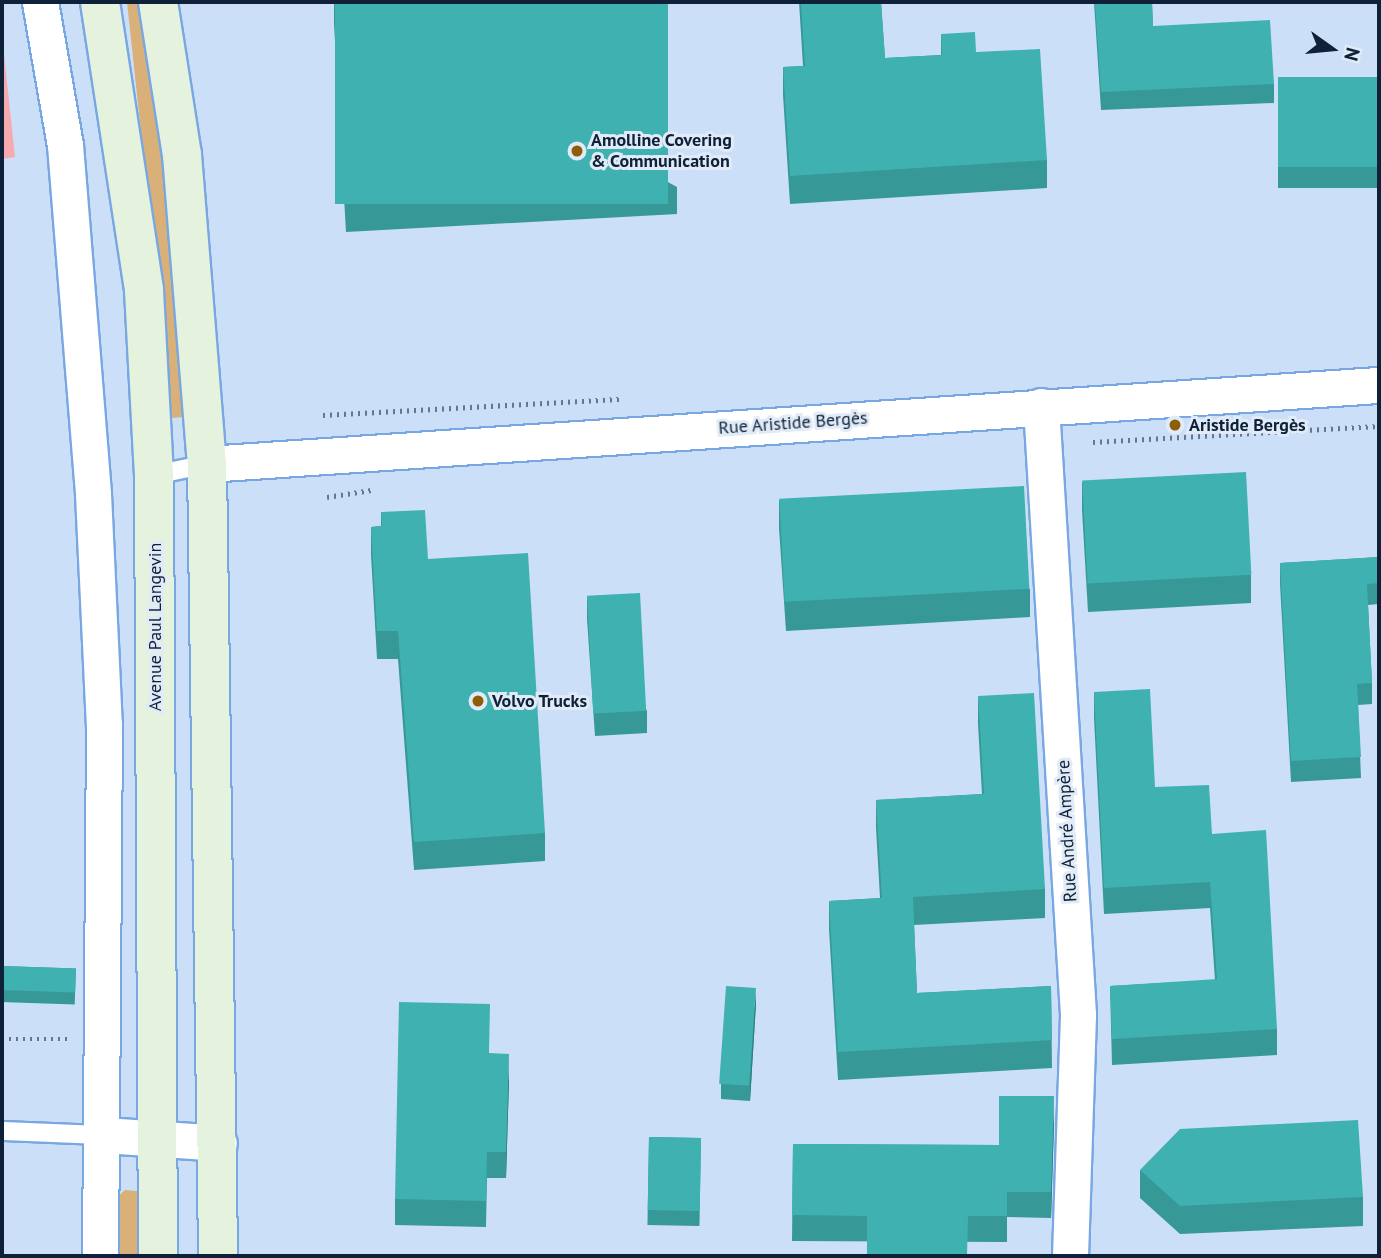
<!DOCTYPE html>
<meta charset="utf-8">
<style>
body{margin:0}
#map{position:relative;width:1381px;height:1258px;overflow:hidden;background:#cbdff8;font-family:"PT Sans",sans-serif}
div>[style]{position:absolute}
.green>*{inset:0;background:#d8b078}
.water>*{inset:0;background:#f4aaaf}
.path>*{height:4.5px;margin-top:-2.25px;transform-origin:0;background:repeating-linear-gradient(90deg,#63778f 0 2px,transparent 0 7px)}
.roads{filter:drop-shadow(2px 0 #78a7e2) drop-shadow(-2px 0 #78a7e2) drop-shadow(0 2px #78a7e2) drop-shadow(0 -2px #78a7e2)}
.lane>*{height:18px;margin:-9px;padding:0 9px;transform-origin:9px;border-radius:9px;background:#fff}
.street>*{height:35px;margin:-17.5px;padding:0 17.5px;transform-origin:17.5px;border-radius:17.5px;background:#fff}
.secondary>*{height:38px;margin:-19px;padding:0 19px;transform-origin:19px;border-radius:19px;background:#e5f2de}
.wall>*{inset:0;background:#379898;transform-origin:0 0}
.shaded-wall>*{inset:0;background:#2d7c7c}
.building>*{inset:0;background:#40b1b1;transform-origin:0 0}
.dots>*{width:19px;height:19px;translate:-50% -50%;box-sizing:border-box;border:4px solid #e1ebf7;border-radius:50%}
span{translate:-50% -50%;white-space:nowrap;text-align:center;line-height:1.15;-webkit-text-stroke:6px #e1ebf7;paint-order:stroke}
.poi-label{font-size:18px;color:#0e2138;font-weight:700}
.left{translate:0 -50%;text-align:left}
.street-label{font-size:18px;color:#0e2138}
.frame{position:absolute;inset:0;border:4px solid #0e2138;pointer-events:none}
.north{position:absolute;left:1297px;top:14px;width:70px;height:70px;-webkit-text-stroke:5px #e1ebf7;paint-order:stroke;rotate:105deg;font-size:19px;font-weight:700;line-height:28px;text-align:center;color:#0e2138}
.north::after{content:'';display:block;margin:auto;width:24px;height:32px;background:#0e2138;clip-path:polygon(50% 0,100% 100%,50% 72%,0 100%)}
</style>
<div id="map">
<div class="green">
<div style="clip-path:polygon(127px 2px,149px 2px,173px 173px,184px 417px,172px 418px)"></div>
<div style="clip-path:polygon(125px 1190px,137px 1191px,144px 1207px,144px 1256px,114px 1256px,115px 1199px)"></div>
</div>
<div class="water">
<div style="clip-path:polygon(2px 36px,15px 157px,2px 159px)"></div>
</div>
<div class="path">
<div style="left:323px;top:415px;width:300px;rotate:-3.1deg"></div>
<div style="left:1093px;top:442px;width:286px;rotate:-3.2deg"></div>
<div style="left:327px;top:497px;width:45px;rotate:-9deg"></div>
<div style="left:2px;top:1039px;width:68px"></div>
</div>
<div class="roads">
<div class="lane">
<div style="left:154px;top:475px;width:54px;rotate:-11.7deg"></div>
<div style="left:2px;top:1131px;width:101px;rotate:2.3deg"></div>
</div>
<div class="street">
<div style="left:40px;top:2px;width:145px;rotate:80.1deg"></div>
<div style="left:65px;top:145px;width:350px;rotate:85.4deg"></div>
<div style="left:93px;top:494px;width:231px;rotate:87.3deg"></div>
<div style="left:104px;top:725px;width:531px;rotate:90.43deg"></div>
<div style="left:1041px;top:406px;width:610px;rotate:86.52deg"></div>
<div style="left:1078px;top:1015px;width:241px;rotate:91.9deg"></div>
<div style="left:207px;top:464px;width:1175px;rotate:-3.86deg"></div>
<div style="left:103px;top:1135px;width:116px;rotate:3.9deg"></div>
</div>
<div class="secondary">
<div style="left:100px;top:2px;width:292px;rotate:81.3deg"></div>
<div style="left:144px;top:291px;width:184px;rotate:86.9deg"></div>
<div style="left:154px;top:475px;width:781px;rotate:89.71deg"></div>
<div style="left:158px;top:2px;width:155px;rotate:81.1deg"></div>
<div style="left:182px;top:155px;width:310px;rotate:85.4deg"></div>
<div style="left:207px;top:464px;width:792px;rotate:89.2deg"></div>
</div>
</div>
<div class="wall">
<div style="clip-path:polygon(334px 2px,677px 187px,677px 214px,346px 232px,334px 24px)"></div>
<div style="clip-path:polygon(799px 2px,881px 2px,885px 58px,941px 55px,941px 34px,976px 52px,1047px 160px,1047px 188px,790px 204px,783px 95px,783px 67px,803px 66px)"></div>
<div style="clip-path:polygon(1094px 2px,1152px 2px,1153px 26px,1274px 84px,1274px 103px,1101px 110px)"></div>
<div style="left:1379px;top:77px;width:111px;height:101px;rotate:90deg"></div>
<div style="clip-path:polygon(1082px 482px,1251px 575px,1251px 603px,1088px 612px,1082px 510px)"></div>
<div style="clip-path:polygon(779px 500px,1030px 589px,1030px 617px,786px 631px,779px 528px)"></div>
<div style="clip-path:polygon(381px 512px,428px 559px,545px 833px,545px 861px,414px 870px,398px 659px,377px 659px,371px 555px,371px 527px,381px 526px)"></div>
<div style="clip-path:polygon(1379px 557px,1379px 604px,1368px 605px,1372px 683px,1372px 704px,1358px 705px,1361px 778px,1291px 782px,1280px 584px,1280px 563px)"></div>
<div style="clip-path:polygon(587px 597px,647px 711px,647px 733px,595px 736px,587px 619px)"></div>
<div style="clip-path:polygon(1094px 692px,1155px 787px,1212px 834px,1277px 1029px,1277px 1055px,1112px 1065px,1110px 986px,1215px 980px,1210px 908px,1104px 914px,1094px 718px)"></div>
<div style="clip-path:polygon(978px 696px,1045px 889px,1045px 918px,914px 925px,917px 993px,1051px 986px,1052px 1068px,838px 1080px,829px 929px,829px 901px,880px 898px,876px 828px,876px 800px,982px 794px,978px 724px)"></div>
<div style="left:2px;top:966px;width:74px;height:36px;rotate:2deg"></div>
<div style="clip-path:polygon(756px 1003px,750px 1101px,721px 1099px,721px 1084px)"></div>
<div style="clip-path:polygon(490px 1053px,509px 1080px,506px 1178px,487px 1178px,486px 1227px,395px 1225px,395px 1199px)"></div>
<div style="clip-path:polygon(1054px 1122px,1051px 1218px,1007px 1217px,1007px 1242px,792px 1241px,793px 1144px,999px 1145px)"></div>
<div style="left:649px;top:1137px;width:52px;height:88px;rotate:1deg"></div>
<div style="clip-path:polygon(1140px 1170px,1363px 1197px,1363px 1226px,1180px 1234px,1140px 1198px)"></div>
</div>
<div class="shaded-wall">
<div style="clip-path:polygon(756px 988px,756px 1003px,750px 1101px,750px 1086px)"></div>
<div style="clip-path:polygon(509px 1054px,509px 1080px,506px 1178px,506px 1152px)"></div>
<div style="clip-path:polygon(1054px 1096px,1054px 1122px,1051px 1218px,1051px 1192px)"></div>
</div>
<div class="building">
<div style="left:335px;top:2px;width:333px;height:202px"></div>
<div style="clip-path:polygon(801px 2px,881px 2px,885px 58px,942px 55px,941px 34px,975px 32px,976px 52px,1040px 49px,1047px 160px,790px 176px,783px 67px,805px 66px)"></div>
<div style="clip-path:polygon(1095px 2px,1152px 2px,1153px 26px,1270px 20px,1274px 84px,1101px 92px)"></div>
<div style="left:1379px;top:77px;width:90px;height:101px;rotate:90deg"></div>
<div style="left:1246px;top:472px;width:103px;height:164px;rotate:87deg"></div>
<div style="left:1024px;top:486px;width:103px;height:245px;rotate:87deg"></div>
<div style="clip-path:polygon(425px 510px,428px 559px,528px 553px,545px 833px,414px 842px,398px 631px,377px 631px,371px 527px,382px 526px,381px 512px)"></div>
<div style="clip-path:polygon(1379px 557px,1379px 583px,1367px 584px,1372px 683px,1357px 684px,1361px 757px,1291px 761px,1280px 563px)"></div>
<div style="left:640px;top:593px;width:118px;height:53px;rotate:87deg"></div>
<div style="clip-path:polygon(1150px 689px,1155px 787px,1209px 785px,1212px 834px,1266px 830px,1277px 1029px,1112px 1039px,1110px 986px,1217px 979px,1210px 882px,1104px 888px,1094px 692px)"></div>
<div style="clip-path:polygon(1034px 693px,1045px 889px,913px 897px,917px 993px,1051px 986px,1052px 1040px,838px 1052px,829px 901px,882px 898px,876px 800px,984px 794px,978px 696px)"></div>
<div style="left:2px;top:966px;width:74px;height:24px;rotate:2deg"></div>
<div style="left:726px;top:986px;width:30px;height:98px;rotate:4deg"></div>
<div style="clip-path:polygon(399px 1002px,490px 1004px,489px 1053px,509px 1054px,506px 1152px,487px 1152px,486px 1201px,395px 1199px)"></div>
<div style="clip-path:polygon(999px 1096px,1054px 1096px,1051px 1192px,1007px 1192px,1007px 1216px,968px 1216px,967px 1256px,867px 1256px,867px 1216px,792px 1215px,793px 1144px,999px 1145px)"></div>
<div style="clip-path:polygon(1358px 1120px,1363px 1197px,1180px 1206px,1140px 1170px,1180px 1129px)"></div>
<div style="left:649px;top:1137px;width:52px;height:73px;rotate:1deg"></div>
</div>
<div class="dots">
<div style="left:577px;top:151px;background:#8d5e06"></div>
<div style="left:1175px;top:425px;background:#8d5e06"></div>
<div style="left:478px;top:701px;background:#8d5e06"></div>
</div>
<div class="poi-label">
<span class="left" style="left:591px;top:151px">Amolline Covering<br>&amp; Communication</span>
<span class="left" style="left:1189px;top:425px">Aristide Bergès</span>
<span class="left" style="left:492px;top:701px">Volvo Trucks</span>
</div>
<div class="street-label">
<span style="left:793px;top:423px;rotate:-4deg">Rue Aristide Bergès</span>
<span style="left:155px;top:627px;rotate:-90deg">Avenue Paul Langevin</span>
<span style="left:1067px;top:831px;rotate:-93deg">Rue André Ampère</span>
</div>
<div class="frame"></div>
<div class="north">N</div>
</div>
